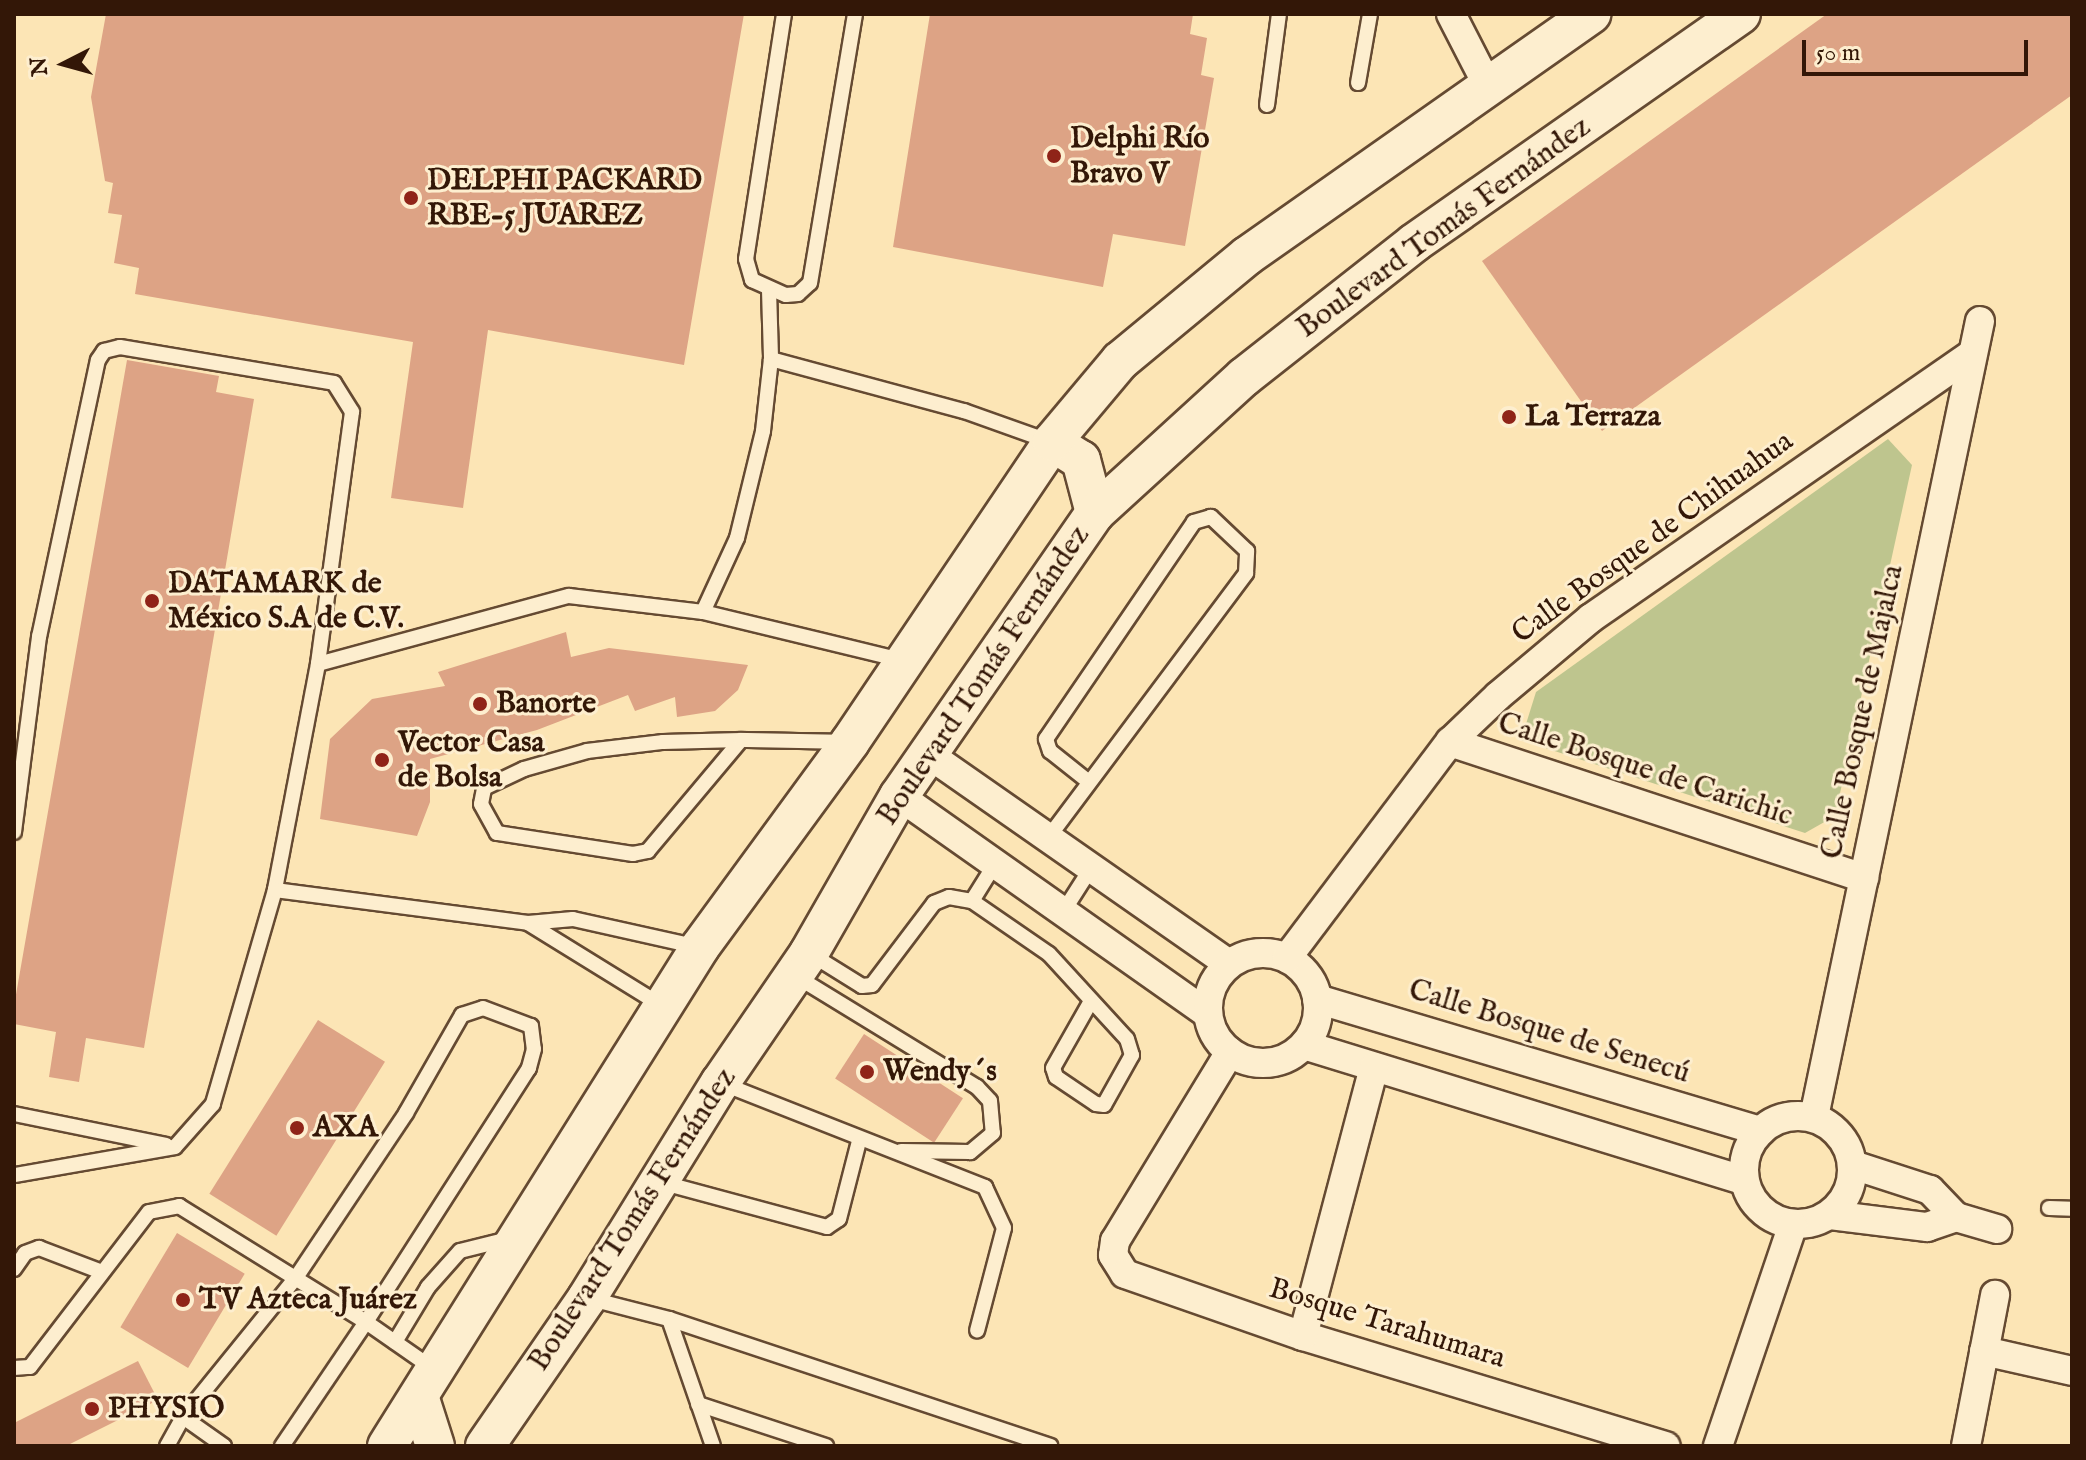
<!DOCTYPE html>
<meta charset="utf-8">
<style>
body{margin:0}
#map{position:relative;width:2086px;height:1460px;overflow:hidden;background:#fce5b5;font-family:"IM FELL English",serif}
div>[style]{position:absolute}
.green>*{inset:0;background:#bec58e}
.building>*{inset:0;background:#dda385;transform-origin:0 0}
.roads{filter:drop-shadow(2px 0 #654a32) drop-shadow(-2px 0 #654a32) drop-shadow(0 2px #654a32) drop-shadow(0 -2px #654a32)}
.service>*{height:14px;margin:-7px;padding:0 7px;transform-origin:7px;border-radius:7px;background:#fdeecf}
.minor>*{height:28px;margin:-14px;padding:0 14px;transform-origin:14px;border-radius:14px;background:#fdeecf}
.minor>.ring{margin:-14px;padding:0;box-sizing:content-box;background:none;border:28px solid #fdeecf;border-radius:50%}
.secondary>*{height:38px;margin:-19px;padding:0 19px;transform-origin:19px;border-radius:19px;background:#fdeecf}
.dots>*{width:22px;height:22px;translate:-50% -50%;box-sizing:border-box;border:4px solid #fdeecf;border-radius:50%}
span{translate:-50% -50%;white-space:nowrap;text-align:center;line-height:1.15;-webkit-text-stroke:6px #fdeecf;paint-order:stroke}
.poi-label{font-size:30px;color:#331707;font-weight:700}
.left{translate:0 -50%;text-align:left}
.street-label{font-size:30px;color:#331707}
.frame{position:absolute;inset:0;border:16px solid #331707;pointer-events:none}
.north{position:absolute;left:24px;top:24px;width:80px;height:80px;-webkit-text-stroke:6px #fdeecf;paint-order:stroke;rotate:264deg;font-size:22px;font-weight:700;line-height:32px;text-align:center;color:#331707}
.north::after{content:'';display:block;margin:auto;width:28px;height:36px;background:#331707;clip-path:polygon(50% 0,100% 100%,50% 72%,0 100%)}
.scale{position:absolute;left:1802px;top:40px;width:226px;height:36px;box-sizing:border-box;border:4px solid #331707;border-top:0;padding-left:10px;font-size:24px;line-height:28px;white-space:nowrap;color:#331707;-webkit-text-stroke:6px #fdeecf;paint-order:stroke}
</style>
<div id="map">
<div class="green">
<div style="clip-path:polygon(1888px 439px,1912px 465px,1835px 816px,1805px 833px,1521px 740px,1536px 692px)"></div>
</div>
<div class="building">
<div style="clip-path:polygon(106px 14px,744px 14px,684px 365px,488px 330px,463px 508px,391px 498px,413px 342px,135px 294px,139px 268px,114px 263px,122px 215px,108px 213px,113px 183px,105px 181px,91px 97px)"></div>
<div style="clip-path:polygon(930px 14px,1193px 14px,1190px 34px,1207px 38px,1201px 75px,1214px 78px,1185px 246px,1113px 234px,1103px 287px,893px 247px)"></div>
<div style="clip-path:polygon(1827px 14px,2072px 14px,2072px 95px,1602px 431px,1482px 261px)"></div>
<div style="clip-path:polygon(127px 360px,219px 376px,216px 392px,254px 399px,144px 1048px,86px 1038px,79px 1082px,49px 1077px,56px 1032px,14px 1024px,14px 1006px)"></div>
<div style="clip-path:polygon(566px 632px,571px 657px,609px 648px,748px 665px,738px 690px,715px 711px,677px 717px,675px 697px,635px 711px,628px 695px,537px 730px,430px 759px,430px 802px,417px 836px,320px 819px,330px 739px,372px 699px,445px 686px,438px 672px)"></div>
<div style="left:318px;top:1020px;width:79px;height:205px;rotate:32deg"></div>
<div style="left:864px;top:1034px;width:118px;height:53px;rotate:33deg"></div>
<div style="left:177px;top:1233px;width:79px;height:110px;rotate:31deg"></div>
<div style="clip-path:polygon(138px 1361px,158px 1400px,66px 1446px,14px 1446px,14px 1423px)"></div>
</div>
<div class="roads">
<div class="service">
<div style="left:784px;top:14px;width:248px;rotate:98.8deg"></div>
<div style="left:746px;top:259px;width:22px;rotate:74deg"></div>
<div style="left:752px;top:280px;width:37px;rotate:24deg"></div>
<div style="left:786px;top:295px;width:12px;rotate:-5deg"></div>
<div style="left:798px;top:294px;width:16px;rotate:-43deg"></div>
<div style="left:810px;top:283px;width:273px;rotate:-80.5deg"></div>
<div style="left:1358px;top:83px;width:70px;rotate:-80.1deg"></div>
<div style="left:1267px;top:105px;width:92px;rotate:-82.5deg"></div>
<div style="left:769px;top:290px;width:69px;rotate:88.3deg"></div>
<div style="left:703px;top:612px;width:81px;rotate:-65.3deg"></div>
<div style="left:737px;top:538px;width:110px;rotate:-76.3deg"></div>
<div style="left:763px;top:431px;width:72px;rotate:-83.7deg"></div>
<div style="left:771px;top:359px;width:200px;rotate:15.1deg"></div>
<div style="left:964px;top:411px;width:92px;rotate:19.6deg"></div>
<div style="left:318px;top:664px;width:260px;rotate:-15.2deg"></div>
<div style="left:569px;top:596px;width:135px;rotate:6.8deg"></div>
<div style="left:703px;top:612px;width:205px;rotate:13.6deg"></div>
<div style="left:741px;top:740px;width:145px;rotate:130deg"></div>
<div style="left:648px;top:851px;width:15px;rotate:169deg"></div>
<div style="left:633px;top:854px;width:138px;rotate:-171.2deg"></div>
<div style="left:497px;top:833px;width:33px;rotate:-119deg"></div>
<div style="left:481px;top:804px;width:16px;rotate:-79deg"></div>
<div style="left:484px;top:788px;width:44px;rotate:-25.4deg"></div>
<div style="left:524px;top:769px;width:66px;rotate:-15.9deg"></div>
<div style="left:587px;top:751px;width:77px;rotate:-6.8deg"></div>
<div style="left:663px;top:742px;width:78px;rotate:-1.5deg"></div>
<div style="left:741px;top:740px;width:103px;rotate:1.1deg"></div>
<div style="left:14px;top:832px;width:197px;rotate:-82.7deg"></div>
<div style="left:39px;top:637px;width:283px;rotate:-78deg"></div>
<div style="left:98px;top:360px;width:11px;rotate:-56deg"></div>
<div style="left:104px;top:351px;width:16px;rotate:-14deg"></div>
<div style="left:120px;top:347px;width:217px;rotate:9.5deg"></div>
<div style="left:334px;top:383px;width:34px;rotate:58deg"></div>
<div style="left:352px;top:412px;width:254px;rotate:97.7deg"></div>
<div style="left:318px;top:664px;width:230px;rotate:100.8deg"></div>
<div style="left:275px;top:890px;width:223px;rotate:106.2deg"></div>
<div style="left:213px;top:1104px;width:57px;rotate:131.5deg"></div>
<div style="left:175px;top:1147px;width:163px;rotate:170.1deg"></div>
<div style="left:1048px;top:838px;width:331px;rotate:-53.2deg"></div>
<div style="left:1246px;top:573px;width:22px;rotate:-87deg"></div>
<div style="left:1247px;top:551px;width:50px;rotate:-136.6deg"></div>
<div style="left:1211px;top:517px;width:18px;rotate:164deg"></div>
<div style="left:1194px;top:522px;width:263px;rotate:124.3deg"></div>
<div style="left:1046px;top:739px;width:13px;rotate:72deg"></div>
<div style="left:1050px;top:751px;width:50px;rotate:38.5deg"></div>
<div style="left:275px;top:890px;width:255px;rotate:7.4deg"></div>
<div style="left:528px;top:923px;width:45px;rotate:-5.1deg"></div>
<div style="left:573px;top:919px;width:128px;rotate:12.6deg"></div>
<div style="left:972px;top:901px;width:44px;rotate:-58.1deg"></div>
<div style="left:1063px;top:912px;width:52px;rotate:-57.5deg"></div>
<div style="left:528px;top:923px;width:156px;rotate:31.7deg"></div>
<div style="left:809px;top:953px;width:62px;rotate:31.9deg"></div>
<div style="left:862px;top:986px;width:10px;rotate:-6deg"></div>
<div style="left:872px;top:985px;width:103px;rotate:-52.9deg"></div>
<div style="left:934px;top:903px;width:16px;rotate:-22deg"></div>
<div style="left:949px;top:897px;width:23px;rotate:10deg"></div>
<div style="left:972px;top:901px;width:93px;rotate:34.5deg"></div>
<div style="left:1049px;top:954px;width:115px;rotate:47.5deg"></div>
<div style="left:1127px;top:1039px;width:17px;rotate:73deg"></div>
<div style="left:1132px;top:1055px;width:57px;rotate:119.2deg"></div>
<div style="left:1104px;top:1105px;width:8px;rotate:-173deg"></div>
<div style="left:1096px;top:1104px;width:48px;rotate:-146deg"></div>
<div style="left:1056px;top:1077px;width:9px;rotate:-108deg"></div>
<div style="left:1053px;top:1068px;width:77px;rotate:-60.4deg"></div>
<div style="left:794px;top:975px;width:215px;rotate:31.5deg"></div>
<div style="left:977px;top:1087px;width:19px;rotate:47deg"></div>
<div style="left:990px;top:1101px;width:32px;rotate:85deg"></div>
<div style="left:993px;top:1133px;width:30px;rotate:140deg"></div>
<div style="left:970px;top:1152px;width:69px;rotate:-179.2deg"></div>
<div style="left:721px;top:1083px;width:284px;rotate:21.5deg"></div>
<div style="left:985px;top:1187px;width:45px;rotate:65.1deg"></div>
<div style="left:1004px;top:1228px;width:106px;rotate:104.7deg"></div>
<div style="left:14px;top:1114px;width:155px;rotate:11.5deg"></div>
<div style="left:660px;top:1182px;width:173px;rotate:15.1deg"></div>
<div style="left:827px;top:1227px;width:14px;rotate:-34deg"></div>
<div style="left:839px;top:1219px;width:81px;rotate:-75.6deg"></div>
<div style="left:2049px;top:1208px;width:23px;rotate:2deg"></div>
<div style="left:14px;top:1269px;width:19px;rotate:-55deg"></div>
<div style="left:25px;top:1253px;width:15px;rotate:-20deg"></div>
<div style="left:39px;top:1248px;width:67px;rotate:20.9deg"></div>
<div style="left:591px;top:1299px;width:81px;rotate:14.4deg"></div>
<div style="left:669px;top:1319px;width:402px;rotate:18.4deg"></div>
<div style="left:669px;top:1319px;width:134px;rotate:70.9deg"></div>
<div style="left:395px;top:1342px;width:64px;rotate:-59deg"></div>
<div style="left:428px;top:1287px;width:48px;rotate:-48.4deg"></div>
<div style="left:460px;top:1251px;width:54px;rotate:-14deg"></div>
<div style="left:14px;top:1368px;width:16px;rotate:-4deg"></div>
<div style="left:30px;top:1367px;width:195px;rotate:-52.5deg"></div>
<div style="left:149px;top:1212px;width:31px;rotate:-11deg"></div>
<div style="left:179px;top:1206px;width:220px;rotate:31.8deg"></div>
<div style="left:366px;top:1322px;width:150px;rotate:124.1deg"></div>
<div style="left:698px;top:1404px;width:135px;rotate:18.2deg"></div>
<div style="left:167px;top:1446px;width:33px;rotate:-61deg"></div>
<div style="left:224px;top:1446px;width:50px;rotate:-144.7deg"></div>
<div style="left:183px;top:1417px;width:181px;rotate:-51deg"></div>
<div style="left:297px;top:1276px;width:196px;rotate:-56.2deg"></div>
<div style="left:406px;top:1113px;width:113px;rotate:-60.3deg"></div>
<div style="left:462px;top:1015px;width:22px;rotate:-18deg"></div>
<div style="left:483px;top:1008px;width:51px;rotate:20.6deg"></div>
<div style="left:531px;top:1026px;width:23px;rotate:83deg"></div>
<div style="left:534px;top:1049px;width:20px;rotate:105deg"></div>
<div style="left:529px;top:1068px;width:302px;rotate:122.7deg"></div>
<div style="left:366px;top:1322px;width:84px;rotate:34.8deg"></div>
</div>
<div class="minor">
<div style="left:1451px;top:14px;width:83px;rotate:62.8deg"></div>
<div style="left:1450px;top:742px;width:436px;rotate:18.2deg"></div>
<div style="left:928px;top:754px;width:367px;rotate:34.9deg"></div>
<div style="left:899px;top:796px;width:378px;rotate:35.2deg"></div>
<div class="ring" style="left:1208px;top:953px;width:82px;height:82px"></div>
<div style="left:1287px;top:958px;width:271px;rotate:-53deg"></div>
<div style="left:1450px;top:742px;width:66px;rotate:-43.8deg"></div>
<div style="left:1498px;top:696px;width:121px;rotate:-40deg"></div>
<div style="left:1591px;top:618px;width:461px;rotate:-34.7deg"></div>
<div style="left:1317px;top:999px;width:463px;rotate:16.6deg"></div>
<div style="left:1304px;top:1045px;width:461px;rotate:17.1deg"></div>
<div style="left:1230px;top:1052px;width:221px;rotate:121.3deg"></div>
<div style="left:1115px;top:1241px;width:14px;rotate:98deg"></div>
<div style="left:1113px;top:1255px;width:22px;rotate:58deg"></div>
<div style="left:1125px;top:1274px;width:188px;rotate:19.2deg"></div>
<div style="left:1303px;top:1336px;width:379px;rotate:16.9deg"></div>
<div class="ring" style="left:1744px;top:1116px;width:80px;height:80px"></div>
<div style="left:1814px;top:1117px;width:813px;rotate:-78.22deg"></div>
<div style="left:1853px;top:1165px;width:81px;rotate:18deg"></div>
<div style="left:1930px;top:1190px;width:37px;rotate:46deg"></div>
<div style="left:1956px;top:1217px;width:43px;rotate:16.3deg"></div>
<div style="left:1830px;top:1215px;width:98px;rotate:7.1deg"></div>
<div style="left:1927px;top:1227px;width:31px;rotate:-19deg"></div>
<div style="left:1303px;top:1336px;width:278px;rotate:-75.2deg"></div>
<div style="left:1984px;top:1351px;width:90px;rotate:12.8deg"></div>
<div style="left:1718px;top:1446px;width:233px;rotate:-71.3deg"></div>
<div style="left:1966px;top:1446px;width:154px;rotate:-79.1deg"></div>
</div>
<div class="secondary">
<div style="left:1052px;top:442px;width:34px;rotate:32deg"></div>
<div style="left:1081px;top:460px;width:55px;rotate:75.2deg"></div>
<div style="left:420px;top:1399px;width:49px;rotate:72.3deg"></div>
<div style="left:387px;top:1446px;width:589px;rotate:-57.9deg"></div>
<div style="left:700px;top:947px;width:254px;rotate:-53.8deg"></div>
<div style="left:850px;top:742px;width:362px;rotate:-56deg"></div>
<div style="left:1052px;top:442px;width:106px;rotate:-50deg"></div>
<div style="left:1120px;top:361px;width:165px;rotate:-39.6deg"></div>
<div style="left:1247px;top:256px;width:421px;rotate:-35.1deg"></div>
<div style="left:485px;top:1446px;width:180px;rotate:-55.4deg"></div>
<div style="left:587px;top:1298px;width:253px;rotate:-58.3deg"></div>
<div style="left:720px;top:1083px;width:158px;rotate:-55.6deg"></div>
<div style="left:809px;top:953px;width:181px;rotate:-60.2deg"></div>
<div style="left:899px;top:796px;width:344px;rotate:-55.3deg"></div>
<div style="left:1095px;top:513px;width:202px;rotate:-42.4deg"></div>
<div style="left:1244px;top:377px;width:216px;rotate:-38.2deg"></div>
<div style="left:1414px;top:243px;width:399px;rotate:-35deg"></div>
</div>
</div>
<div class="dots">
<div style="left:1054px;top:156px;background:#8f2418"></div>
<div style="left:411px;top:198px;background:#8f2418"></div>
<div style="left:1509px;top:417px;background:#8f2418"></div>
<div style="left:152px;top:601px;background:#8f2418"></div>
<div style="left:480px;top:704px;background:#8f2418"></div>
<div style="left:382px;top:760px;background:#8f2418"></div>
<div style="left:867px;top:1072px;background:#8f2418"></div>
<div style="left:297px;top:1128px;background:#8f2418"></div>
<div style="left:183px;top:1300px;background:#8f2418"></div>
<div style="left:92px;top:1409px;background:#8f2418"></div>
</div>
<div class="poi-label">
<span class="left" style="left:1070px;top:156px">Delphi Río<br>Bravo V</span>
<span class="left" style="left:427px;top:198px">DELPHI PACKARD<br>RBE-5 JUAREZ</span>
<span class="left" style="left:1525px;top:417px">La Terraza</span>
<span class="left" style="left:168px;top:601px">DATAMARK de<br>México S.A de C.V.</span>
<span class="left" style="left:496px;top:704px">Banorte</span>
<span class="left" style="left:398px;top:760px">Vector Casa<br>de Bolsa</span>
<span class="left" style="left:883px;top:1072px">Wendy´s</span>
<span class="left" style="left:313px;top:1128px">AXA</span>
<span class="left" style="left:199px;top:1300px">TV Azteca Juárez</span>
<span class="left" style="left:108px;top:1409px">PHYSIO</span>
</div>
<div class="street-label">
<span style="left:1444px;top:228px;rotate:-36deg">Boulevard Tomás Fernández</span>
<span style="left:1653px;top:538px;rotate:-36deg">Calle Bosque de Chihuahua</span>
<span style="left:984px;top:676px;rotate:-56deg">Boulevard Tomás Fernández</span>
<span style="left:1863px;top:712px;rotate:-78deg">Calle Bosque de Majalca</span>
<span style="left:1645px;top:770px;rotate:18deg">Calle Bosque de Carichic</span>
<span style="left:1549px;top:1032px;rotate:17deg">Calle Bosque de Senecú</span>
<span style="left:633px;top:1220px;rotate:-57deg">Boulevard Tomás Fernández</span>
<span style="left:1387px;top:1324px;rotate:17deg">Bosque Tarahumara</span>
</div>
<div class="frame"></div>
<div class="north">N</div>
<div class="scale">50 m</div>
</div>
